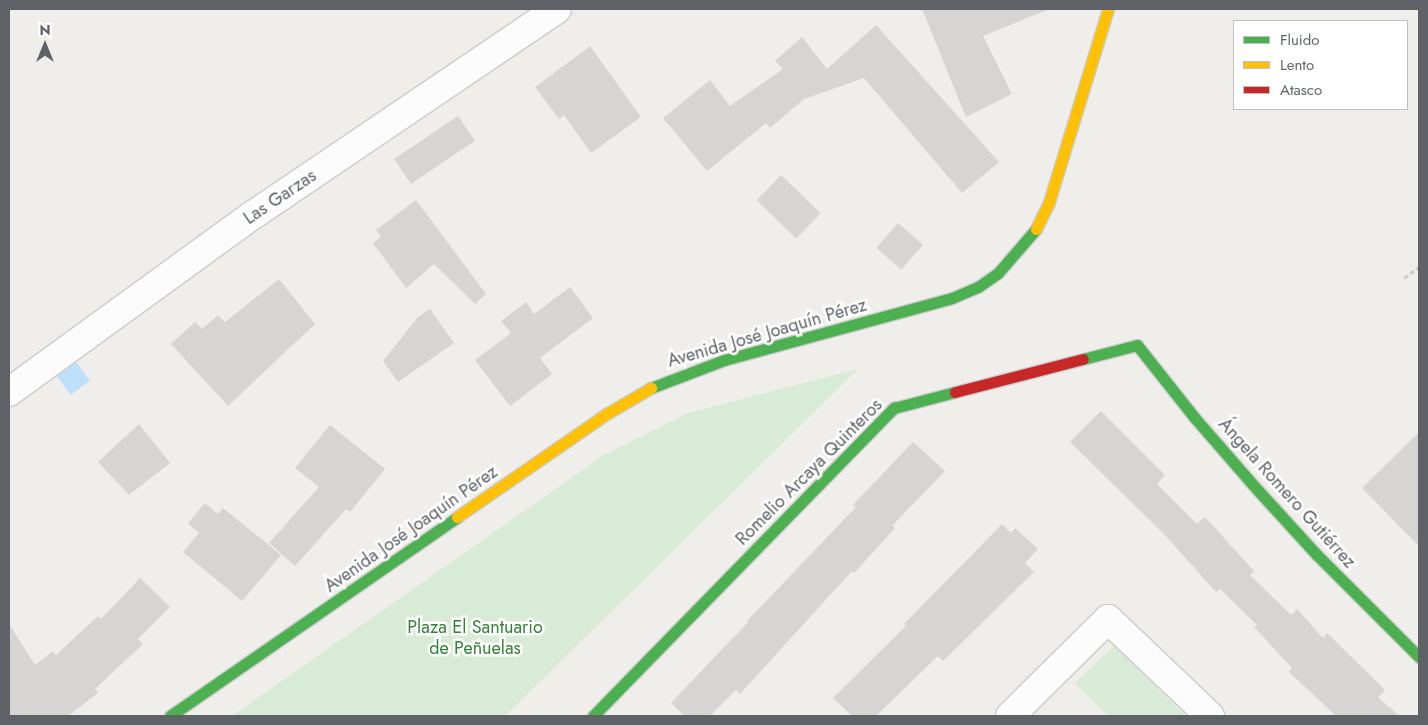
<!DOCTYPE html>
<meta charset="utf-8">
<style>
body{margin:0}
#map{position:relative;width:1428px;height:725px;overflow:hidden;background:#efeeea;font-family:Jost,sans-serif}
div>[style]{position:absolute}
.green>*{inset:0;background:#d8ebd6}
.water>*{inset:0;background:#bfe0f9;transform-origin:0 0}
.building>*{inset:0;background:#d6d5d3;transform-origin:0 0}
.path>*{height:3px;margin-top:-1.5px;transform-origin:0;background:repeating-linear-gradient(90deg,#cacfcc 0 5px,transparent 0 7.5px)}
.roads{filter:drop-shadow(1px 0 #cbcccc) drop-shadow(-1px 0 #cbcccc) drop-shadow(0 1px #cbcccc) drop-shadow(0 -1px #cbcccc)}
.street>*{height:28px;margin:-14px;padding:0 14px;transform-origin:14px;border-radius:14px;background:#fdfcfc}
.fast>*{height:11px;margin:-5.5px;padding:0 5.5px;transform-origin:5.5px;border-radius:5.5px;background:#4caf50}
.slow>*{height:11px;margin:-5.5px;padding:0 5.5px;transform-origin:5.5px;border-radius:5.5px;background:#ffc107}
.jam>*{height:11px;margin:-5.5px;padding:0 5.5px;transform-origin:5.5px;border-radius:5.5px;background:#c62828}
span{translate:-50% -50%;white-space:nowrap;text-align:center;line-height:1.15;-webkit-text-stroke:5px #fff;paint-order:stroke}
.street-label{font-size:18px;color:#5f6368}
.park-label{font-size:18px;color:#348238}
.frame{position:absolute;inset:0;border:10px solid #5f6368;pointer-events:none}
.legend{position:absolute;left:1233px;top:20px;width:175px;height:90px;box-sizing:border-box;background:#fff;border:1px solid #bfc1c3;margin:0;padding:6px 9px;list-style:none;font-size:15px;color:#5f6368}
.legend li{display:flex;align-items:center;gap:10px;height:25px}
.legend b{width:25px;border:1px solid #bfc1c3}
.north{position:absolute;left:20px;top:20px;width:50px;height:50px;-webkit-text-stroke:4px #fff;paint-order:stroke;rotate:0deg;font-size:14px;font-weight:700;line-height:20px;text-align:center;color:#5f6368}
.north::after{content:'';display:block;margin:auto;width:18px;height:22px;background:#5f6368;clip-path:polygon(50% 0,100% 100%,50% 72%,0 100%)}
</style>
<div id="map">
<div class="green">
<div style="clip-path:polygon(858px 369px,505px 716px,232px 716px,604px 455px,688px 413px)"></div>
<div style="clip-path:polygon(1115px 645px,1186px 716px,1108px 716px,1075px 683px)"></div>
</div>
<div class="water">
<div style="left:74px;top:359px;width:27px;height:24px;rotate:54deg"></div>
</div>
<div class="building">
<div style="clip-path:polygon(922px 9px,1047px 9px,1047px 10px,983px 36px,1012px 94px,966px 117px)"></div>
<div style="clip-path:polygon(876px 25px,999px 162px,962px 193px,864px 78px,804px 99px,770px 128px,766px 123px,707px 171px,663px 118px,710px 80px,730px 106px,783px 69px,775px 61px,802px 37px,827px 69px)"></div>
<div style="clip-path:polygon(590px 46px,641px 117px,591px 153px,564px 115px,559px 119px,535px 87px)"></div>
<div style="left:458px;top:116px;width:30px;height:77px;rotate:56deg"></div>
<div style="left:781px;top:175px;width:55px;height:35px;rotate:44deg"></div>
<div style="clip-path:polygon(416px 200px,486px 294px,475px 304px,434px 264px,406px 288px,373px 243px,381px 237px,376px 230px)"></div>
<div style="left:898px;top:223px;width:33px;height:33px;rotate:41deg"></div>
<div style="clip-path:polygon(279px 279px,315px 324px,228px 406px,171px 344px,195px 322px,202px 329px,218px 315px,225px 322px)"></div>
<div style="clip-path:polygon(570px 287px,593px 318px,540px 358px,552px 374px,510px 406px,475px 360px,511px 333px,501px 321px,526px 302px,534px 314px)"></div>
<div style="clip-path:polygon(430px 309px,454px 343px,398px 382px,383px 361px,418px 317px)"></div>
<div style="clip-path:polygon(1101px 411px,1165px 475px,1157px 484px,1197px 524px,1205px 517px,1254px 571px,1250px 575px,1291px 615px,1297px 609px,1323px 638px,1327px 633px,1385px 690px,1378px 697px,1399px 716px,1336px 716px,1289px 672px,1292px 668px,1254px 627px,1257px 625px,1220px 589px,1216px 592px,1164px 534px,1070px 442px)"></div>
<div style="clip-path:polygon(139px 424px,170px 463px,129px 495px,98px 462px)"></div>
<div style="clip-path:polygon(330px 425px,385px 469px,350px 512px,346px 509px,295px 566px,269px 543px,319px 487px,295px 468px)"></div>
<div style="clip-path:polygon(1419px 432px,1419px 546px,1362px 488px)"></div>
<div style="clip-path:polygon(913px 442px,945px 471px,892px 526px,895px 528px,854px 573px,852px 571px,740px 694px,736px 690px,710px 716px,685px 716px,671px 703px,748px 622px,747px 621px,856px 507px,853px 505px)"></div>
<div style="clip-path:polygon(205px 503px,218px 514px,223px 508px,281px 555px,242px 601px,183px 552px,199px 533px,188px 523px)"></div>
<div style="clip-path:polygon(1002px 524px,1011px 533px,1015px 528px,1038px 549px,1025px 563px,1034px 572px,943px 661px,938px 656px,876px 716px,852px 716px,833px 698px,906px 626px,904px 624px)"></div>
<div style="clip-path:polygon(140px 578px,170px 607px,138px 639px,143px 644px,95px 689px,98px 693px,68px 716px,9px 716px,9px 624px,35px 665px,53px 651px,56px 655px,98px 616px,101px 619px)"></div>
</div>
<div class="path">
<div style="left:1404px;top:278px;width:19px;rotate:-36deg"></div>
</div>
<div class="roads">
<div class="street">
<div style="left:9px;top:392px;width:301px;rotate:-36deg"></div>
<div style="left:253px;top:215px;width:367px;rotate:-34.1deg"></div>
<div style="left:1010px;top:716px;width:138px;rotate:-44.7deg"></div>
<div style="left:1108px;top:619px;width:141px;rotate:43.6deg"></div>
</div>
<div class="fast">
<div style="left:1083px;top:359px;width:56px;rotate:-14.5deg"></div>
<div style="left:1137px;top:345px;width:92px;rotate:51.6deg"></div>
<div style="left:1194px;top:417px;width:91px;rotate:49deg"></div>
<div style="left:1254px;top:486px;width:93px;rotate:47.6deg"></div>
<div style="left:1317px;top:555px;width:144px;rotate:45deg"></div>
<div style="left:651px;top:388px;width:78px;rotate:-21deg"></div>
<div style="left:724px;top:360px;width:236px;rotate:-15.2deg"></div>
<div style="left:952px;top:298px;width:28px;rotate:-23deg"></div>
<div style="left:978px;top:287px;width:24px;rotate:-35deg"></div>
<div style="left:998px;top:273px;width:58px;rotate:-49.2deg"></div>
<div style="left:170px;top:716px;width:349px;rotate:-34.7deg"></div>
<div style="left:593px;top:716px;width:431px;rotate:-45.7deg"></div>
<div style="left:894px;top:408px;width:63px;rotate:-14.7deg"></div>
</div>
<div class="slow">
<div style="left:1036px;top:229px;width:30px;rotate:-64deg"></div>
<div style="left:1049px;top:202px;width:202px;rotate:-73deg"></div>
<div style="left:457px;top:517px;width:183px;rotate:-34.6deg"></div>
<div style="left:608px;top:413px;width:50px;rotate:-30.2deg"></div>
</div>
<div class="jam">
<div style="left:955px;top:392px;width:132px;rotate:-14.5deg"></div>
</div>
</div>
<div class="street-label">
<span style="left:280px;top:197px;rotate:-34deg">Las Garzas</span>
<span style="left:767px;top:333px;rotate:-16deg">Avenida José Joaquín Pérez</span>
<span style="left:809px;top:472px;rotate:-45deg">Romelio Arcaya Quinteros</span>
<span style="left:1287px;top:493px;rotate:48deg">Ángela Romero Gutiérrez</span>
<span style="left:411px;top:529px;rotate:-35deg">Avenida José Joaquín Pérez</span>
</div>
<div class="park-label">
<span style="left:475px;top:638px">Plaza El Santuario<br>de Peñuelas</span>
</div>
<div class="frame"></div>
<ul class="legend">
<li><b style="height:6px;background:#4caf50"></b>Fluido</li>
<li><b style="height:6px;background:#ffc107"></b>Lento</li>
<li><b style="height:6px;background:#c62828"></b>Atasco</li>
</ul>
<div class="north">N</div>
</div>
